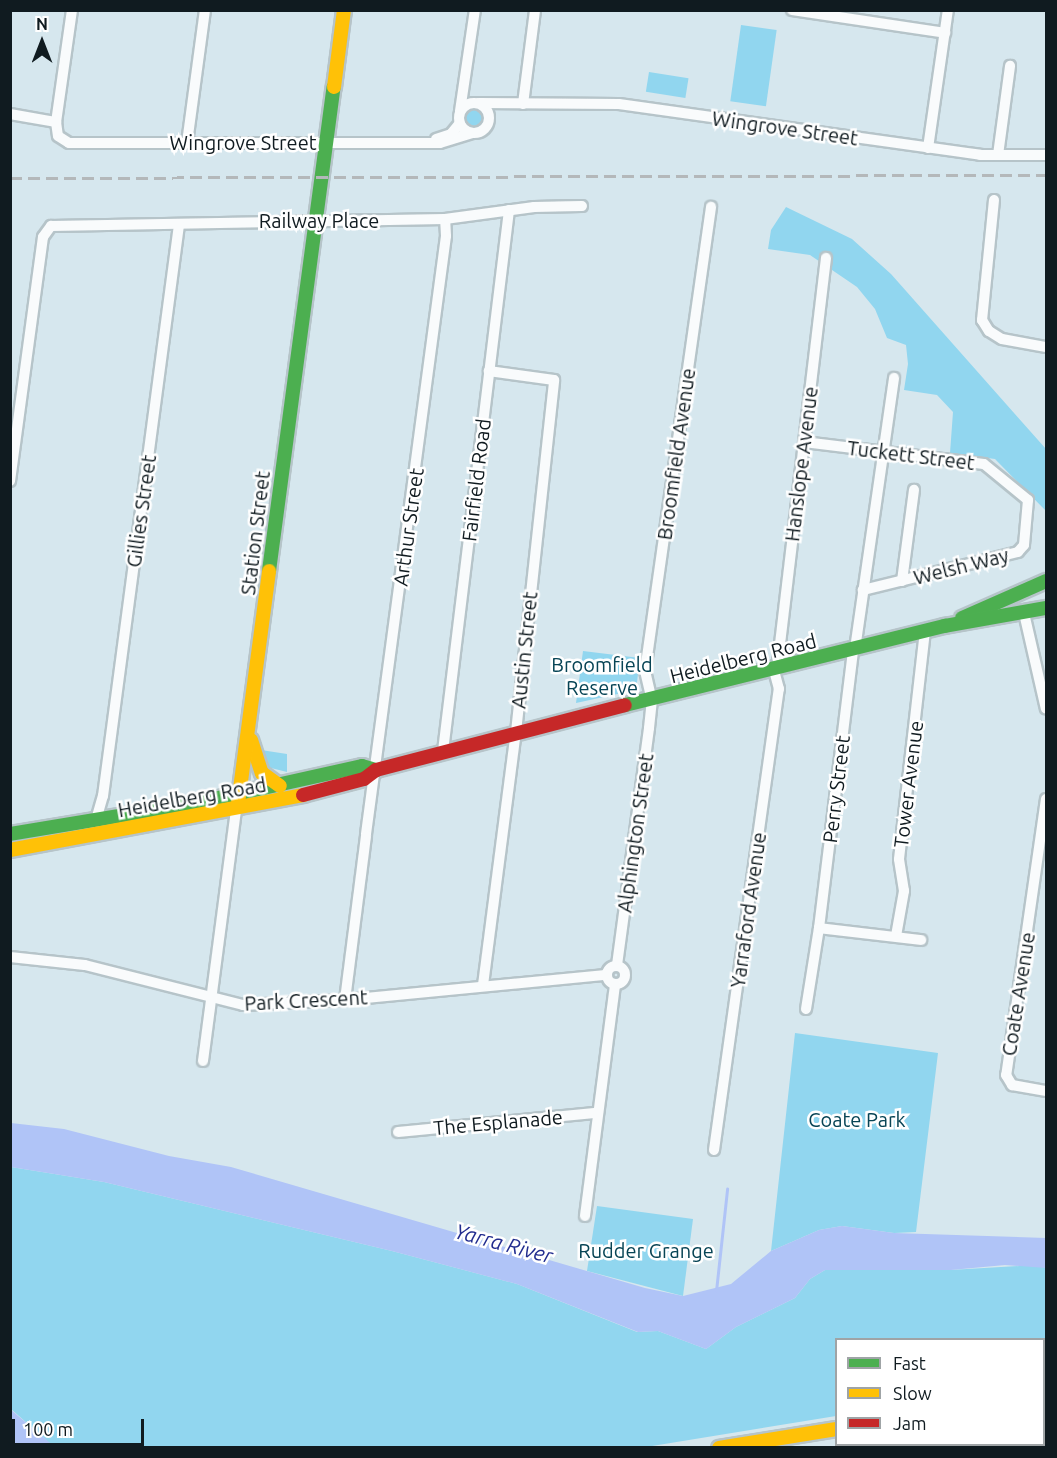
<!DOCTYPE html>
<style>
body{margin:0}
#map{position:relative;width:1057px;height:1458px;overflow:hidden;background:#d6e7ee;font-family:Ubuntu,sans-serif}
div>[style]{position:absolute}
.green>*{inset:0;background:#91d6ef;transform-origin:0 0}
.round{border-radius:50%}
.water>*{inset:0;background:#b0c4f7}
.stream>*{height:3px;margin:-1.5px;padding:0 1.5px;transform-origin:1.5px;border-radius:1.5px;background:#b0c4f7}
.roads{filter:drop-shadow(2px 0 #b6c4c9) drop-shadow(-2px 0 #b6c4c9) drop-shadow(0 2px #b6c4c9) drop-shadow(0 -2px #b6c4c9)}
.street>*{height:10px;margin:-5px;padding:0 5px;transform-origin:5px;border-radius:5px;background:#f9fbfc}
.street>.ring{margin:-5px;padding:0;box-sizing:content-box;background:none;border:10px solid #f9fbfc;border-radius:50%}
.fast>*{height:14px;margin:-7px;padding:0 7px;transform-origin:7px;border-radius:7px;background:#4caf50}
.slow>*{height:14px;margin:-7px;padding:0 7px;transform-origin:7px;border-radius:7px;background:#ffc107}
.jam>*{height:14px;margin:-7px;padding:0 7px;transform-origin:7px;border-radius:7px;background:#c62828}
.rail>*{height:3px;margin-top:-1.5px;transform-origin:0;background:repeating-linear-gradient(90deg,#b4b8ba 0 12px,transparent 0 18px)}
span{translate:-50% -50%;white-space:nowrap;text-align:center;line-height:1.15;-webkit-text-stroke:5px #fff;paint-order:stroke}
.street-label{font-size:20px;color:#101b20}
.park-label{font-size:20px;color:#074455}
.water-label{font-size:21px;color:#222d8f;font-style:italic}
.frame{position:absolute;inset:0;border:12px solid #101b20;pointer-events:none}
.legend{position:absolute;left:835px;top:1338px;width:210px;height:108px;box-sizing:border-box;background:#fff;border:2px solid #9fa4a6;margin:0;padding:8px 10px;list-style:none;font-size:18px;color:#101b20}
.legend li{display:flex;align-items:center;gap:12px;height:30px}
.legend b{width:30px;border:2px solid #9fa4a6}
.north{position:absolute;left:12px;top:12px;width:60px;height:60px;-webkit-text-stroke:4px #fff;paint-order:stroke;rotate:0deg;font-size:16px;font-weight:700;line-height:24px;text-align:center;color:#101b20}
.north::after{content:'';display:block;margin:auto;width:21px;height:27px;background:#101b20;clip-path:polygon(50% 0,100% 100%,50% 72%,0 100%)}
.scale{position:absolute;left:12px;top:1419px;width:132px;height:27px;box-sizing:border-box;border:3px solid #101b20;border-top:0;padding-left:8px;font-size:18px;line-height:21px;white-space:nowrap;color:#101b20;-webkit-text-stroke:4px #fff;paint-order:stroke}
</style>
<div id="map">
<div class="green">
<div style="left:741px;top:25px;width:36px;height:77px;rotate:8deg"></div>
<div style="left:649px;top:72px;width:40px;height:20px;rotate:9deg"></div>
<div class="round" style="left:464px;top:108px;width:22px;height:22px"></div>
<div style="clip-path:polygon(786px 207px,852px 239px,891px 274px,1046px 449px,1046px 511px,995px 459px,950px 453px,953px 412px,937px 395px,904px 390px,908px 364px,906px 345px,887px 338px,875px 309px,857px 287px,810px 255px,768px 249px,771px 230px)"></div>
<div style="clip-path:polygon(583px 651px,640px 658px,636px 690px,576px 703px)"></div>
<div style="clip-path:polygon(261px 750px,287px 754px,287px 772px,267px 767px)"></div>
<div style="clip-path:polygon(795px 1033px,938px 1053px,916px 1232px,894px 1233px,842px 1226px,819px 1230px,771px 1251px)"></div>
<div style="clip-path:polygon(11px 1167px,104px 1182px,392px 1251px,517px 1284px,637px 1332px,658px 1331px,706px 1349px,736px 1327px,795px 1298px,810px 1279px,825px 1270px,950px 1270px,1036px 1265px,1046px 1268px,1046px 1415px,1044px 1418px,1044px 1340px,836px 1340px,836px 1416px,646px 1447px,54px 1447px,11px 1409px)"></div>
<div style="clip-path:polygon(597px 1206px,693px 1219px,683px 1296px,587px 1271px)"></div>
</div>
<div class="water">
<div style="clip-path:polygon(11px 1123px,64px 1129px,169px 1156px,231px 1167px,645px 1288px,683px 1296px,731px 1284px,771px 1251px,819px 1230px,842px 1226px,894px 1233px,1046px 1238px,1046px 1268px,1005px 1265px,951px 1270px,825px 1270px,810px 1279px,795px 1298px,736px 1327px,706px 1349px,658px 1331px,638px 1332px,517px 1284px,392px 1251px,104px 1182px,11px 1167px)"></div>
<div style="clip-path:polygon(10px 1409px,49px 1442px,54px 1447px,11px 1447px)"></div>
</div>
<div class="stream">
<div style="left:716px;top:1291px;width:103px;rotate:-83.8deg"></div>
</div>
<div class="roads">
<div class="street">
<div style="left:72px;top:10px;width:113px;rotate:98.1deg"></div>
<div style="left:56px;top:122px;width:14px;rotate:82deg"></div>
<div style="left:58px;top:136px;width:13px;rotate:32deg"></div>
<div style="left:69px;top:143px;width:371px"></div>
<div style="left:440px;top:143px;width:34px;rotate:-17deg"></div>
<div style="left:792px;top:10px;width:155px;rotate:8.5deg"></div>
<div class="ring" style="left:459px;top:103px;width:20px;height:20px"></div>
<div style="left:479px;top:103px;width:140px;rotate:0.4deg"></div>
<div style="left:619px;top:104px;width:365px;rotate:8deg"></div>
<div style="left:980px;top:155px;width:66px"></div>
<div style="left:523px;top:104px;width:95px;rotate:-82.7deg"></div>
<div style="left:460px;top:111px;width:102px;rotate:-81.6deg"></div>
<div style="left:10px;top:114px;width:47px;rotate:9.9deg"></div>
<div style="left:436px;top:139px;width:16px;rotate:-18deg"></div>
<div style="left:451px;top:134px;width:14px;rotate:-51deg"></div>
<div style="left:187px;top:143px;width:134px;rotate:-82.3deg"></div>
<div style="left:928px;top:148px;width:139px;rotate:-81.8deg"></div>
<div style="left:998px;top:155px;width:90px;rotate:-82.3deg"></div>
<div style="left:994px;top:200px;width:121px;rotate:95.7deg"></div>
<div style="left:982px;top:320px;width:13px;rotate:58deg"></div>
<div style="left:989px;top:331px;width:15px;rotate:32deg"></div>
<div style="left:1002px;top:339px;width:45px;rotate:10.3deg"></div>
<div style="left:804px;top:442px;width:181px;rotate:7deg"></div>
<div style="left:984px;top:464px;width:57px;rotate:39.3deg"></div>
<div style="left:1028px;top:500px;width:45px;rotate:95.1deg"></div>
<div style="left:1024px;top:545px;width:9px;rotate:131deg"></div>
<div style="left:1018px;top:552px;width:160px;rotate:166.2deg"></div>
<div style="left:10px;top:481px;width:246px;rotate:-82.3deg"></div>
<div style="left:43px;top:237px;width:14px;rotate:-54deg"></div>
<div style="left:51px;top:226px;width:394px;rotate:-1deg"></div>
<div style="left:445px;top:219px;width:90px;rotate:-7.7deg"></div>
<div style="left:534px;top:207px;width:48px;rotate:-1.2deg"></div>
<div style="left:902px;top:581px;width:92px;rotate:-82.5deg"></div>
<div style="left:1024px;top:613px;width:98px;rotate:77.1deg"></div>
<div style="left:855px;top:649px;width:274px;rotate:-81.8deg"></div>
<div style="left:777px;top:669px;width:414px;rotate:-83.2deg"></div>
<div style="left:443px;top:751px;width:545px;rotate:-83.04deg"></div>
<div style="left:1046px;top:799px;width:279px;rotate:98.2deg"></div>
<div style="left:1006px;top:1075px;width:12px;rotate:59deg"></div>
<div style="left:1012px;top:1085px;width:35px;rotate:10deg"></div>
<div style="left:96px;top:820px;width:25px;rotate:-74deg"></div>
<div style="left:103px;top:796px;width:576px;rotate:-82.42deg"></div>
<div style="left:366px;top:834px;width:603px;rotate:-82.38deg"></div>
<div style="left:446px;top:236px;width:17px;rotate:-93deg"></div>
<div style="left:819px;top:928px;width:280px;rotate:-83deg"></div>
<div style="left:896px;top:936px;width:46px;rotate:-79.9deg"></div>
<div style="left:904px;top:891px;width:32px;rotate:-99deg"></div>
<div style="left:899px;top:859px;width:229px;rotate:-83.5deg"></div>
<div style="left:10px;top:957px;width:75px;rotate:6.1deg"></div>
<div style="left:85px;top:965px;width:163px;rotate:14.2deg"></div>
<div style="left:243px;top:1005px;width:102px;rotate:-2.8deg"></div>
<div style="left:345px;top:1000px;width:262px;rotate:-5.5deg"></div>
<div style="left:617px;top:965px;width:239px;rotate:-82.3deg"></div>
<div style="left:649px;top:728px;width:27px;rotate:-84deg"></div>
<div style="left:652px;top:701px;width:31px;rotate:-103deg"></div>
<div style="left:645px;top:671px;width:469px;rotate:-81.9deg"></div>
<div class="ring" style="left:607px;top:966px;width:8px;height:8px"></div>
<div style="left:483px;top:985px;width:255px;rotate:-82.6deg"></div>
<div style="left:516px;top:732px;width:354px;rotate:-83.8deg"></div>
<div style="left:554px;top:380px;width:66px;rotate:-172.1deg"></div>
<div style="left:345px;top:1000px;width:165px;rotate:-82.7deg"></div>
<div style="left:806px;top:1009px;width:82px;rotate:-80.9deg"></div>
<div style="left:819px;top:928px;width:103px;rotate:6.7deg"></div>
<div style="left:203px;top:1061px;width:253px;rotate:-82.5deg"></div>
<div style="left:398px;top:1132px;width:200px;rotate:-5.5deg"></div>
<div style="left:714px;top:1150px;width:466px;rotate:-82deg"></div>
<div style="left:779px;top:689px;width:20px;rotate:-105deg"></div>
<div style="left:585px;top:1216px;width:234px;rotate:-82.6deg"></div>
</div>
<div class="fast">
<div style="left:269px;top:571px;width:488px;rotate:-82.4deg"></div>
<div style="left:962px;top:618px;width:92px;rotate:-23.8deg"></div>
<div style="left:625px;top:705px;width:330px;rotate:-13.9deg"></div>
<div style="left:945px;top:626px;width:103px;rotate:-10.1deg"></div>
<div style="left:10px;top:834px;width:183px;rotate:-9.4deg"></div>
<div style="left:191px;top:804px;width:175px;rotate:-12.5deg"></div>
<div style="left:362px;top:766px;width:15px;rotate:16deg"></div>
</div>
<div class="slow">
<div style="left:334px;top:87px;width:78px;rotate:-82.6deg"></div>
<div style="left:251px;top:740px;width:35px;rotate:72deg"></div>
<div style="left:262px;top:773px;width:22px;rotate:36deg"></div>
<div style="left:238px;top:804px;width:235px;rotate:-82.4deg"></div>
<div style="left:10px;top:850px;width:298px;rotate:-10.6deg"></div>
<div style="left:719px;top:1448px;width:119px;rotate:-9.2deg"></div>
</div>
<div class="jam">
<div style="left:303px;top:795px;width:63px;rotate:-14.7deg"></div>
<div style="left:364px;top:779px;width:15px;rotate:-37deg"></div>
<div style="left:376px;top:770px;width:257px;rotate:-14.6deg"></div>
<div style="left:1044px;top:1441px;width:3px;rotate:45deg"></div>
</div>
</div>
<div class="rail">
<div style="left:10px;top:178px;width:1036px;rotate:-0.17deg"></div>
</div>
<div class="street-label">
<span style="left:785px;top:128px;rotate:8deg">Wingrove Street</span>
<span style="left:243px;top:142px">Wingrove Street</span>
<span style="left:319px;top:220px">Railway Place</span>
<span style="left:676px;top:454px;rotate:-82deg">Broomfield Avenue</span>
<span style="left:911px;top:455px;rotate:7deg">Tuckett Street</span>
<span style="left:801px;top:464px;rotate:-83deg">Hanslope Avenue</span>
<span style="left:476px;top:480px;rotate:-83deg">Fairfield Road</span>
<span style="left:141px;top:511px;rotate:-82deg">Gillies Street</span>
<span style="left:408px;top:527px;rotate:-82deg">Arthur Street</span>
<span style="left:255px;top:533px;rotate:-83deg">Station Street</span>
<span style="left:961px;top:566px;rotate:-14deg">Welsh Way</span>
<span style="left:524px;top:650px;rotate:-84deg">Austin Street</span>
<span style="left:743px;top:658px;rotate:-14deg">Heidelberg Road</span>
<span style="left:908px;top:784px;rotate:-83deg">Tower Avenue</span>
<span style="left:836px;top:789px;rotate:-83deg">Perry Street</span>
<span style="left:192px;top:797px;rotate:-10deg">Heidelberg Road</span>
<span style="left:635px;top:833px;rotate:-82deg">Alphington Street</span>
<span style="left:748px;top:910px;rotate:-82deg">Yarraford Avenue</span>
<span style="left:1018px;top:994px;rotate:-81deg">Coate Avenue</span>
<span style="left:306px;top:1000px;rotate:-3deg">Park Crescent</span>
<span style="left:498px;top:1122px;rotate:-5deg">The Esplanade</span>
</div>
<div class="park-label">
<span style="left:602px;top:676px">Broomfield<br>Reserve</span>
<span style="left:857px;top:1119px">Coate Park</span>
<span style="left:646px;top:1250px">Rudder Grange</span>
</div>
<div class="water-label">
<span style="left:504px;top:1243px;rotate:15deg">Yarra River</span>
</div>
<div class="frame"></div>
<ul class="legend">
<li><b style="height:8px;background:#4caf50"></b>Fast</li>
<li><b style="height:8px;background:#ffc107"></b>Slow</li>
<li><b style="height:8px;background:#c62828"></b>Jam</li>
</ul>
<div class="north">N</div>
<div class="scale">100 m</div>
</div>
